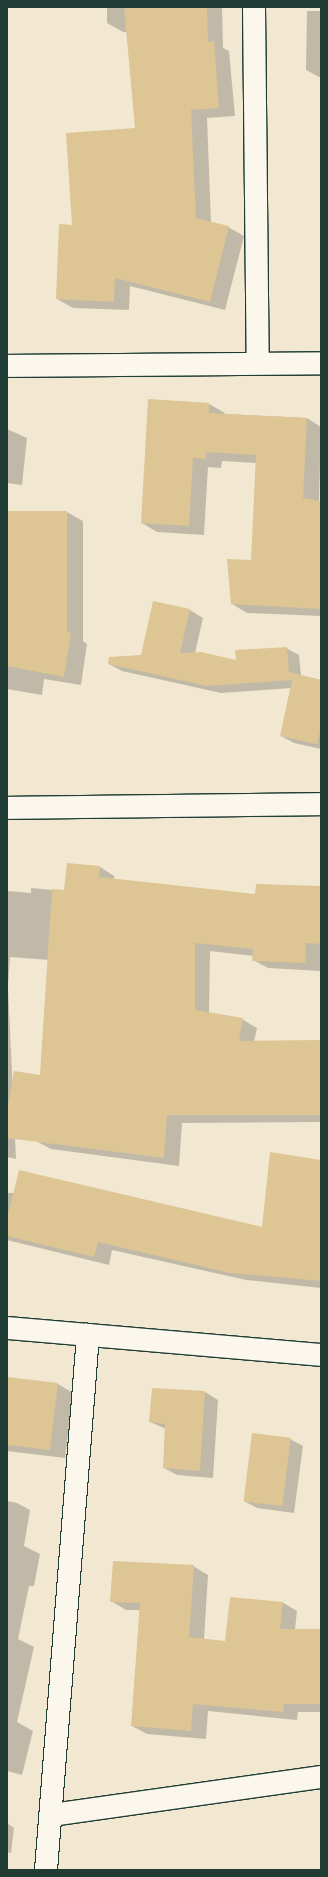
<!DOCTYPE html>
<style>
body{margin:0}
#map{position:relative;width:328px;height:1877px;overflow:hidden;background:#f2e8d2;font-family:Mali,sans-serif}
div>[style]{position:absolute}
.shadow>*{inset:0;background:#0003}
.building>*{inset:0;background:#ddc594;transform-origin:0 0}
.roads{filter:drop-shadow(1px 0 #1f3d34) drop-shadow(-1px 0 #1f3d34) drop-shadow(0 1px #1f3d34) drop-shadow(0 -1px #1f3d34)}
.minor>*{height:22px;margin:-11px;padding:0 11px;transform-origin:11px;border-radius:11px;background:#fbf7ec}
span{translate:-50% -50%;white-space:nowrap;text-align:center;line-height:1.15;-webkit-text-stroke:3.5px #fbf7ec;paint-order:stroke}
.frame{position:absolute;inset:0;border:8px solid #1f3d34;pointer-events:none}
</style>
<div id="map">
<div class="shadow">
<div style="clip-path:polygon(107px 7px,222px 7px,223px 48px,229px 51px,235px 116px,207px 118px,211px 223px,228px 227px,244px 236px,225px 310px,130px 286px,129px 310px,73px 308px,57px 299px,117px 247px,136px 128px,128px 32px,123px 32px,107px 23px)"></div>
<div style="clip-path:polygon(307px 11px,321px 11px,321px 78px,306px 70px)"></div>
<div style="clip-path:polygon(149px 400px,209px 404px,225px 413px,224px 414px,307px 418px,321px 427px,319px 501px,321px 502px,321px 616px,247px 613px,232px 604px,252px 561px,256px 463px,222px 461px,221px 468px,208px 467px,204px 535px,157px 532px,142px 523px)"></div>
<div style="clip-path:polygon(7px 429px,27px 438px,22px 485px,7px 483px)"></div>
<div style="clip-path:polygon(7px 512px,67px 512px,83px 521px,83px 641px,87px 644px,81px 685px,44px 679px,42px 695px,7px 689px)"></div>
<div style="clip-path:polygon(154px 602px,190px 610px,203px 618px,195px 653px,237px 661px,286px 648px,299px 655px,301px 676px,321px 680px,321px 749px,294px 743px,281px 736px,292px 688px,221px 693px,122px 671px,109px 664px,142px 656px)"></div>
<div style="clip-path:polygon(100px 867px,114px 876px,114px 880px,256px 895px,321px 887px,320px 971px,268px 968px,253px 960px,254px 956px,210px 951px,209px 1013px,242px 1019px,257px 1028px,254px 1042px,321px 1041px,321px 1122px,182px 1123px,179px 1166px,51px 1149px,36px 1141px,49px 960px,10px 957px,8px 986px,16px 1159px,7px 1157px,7px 891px,31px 893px,31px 888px,65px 891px)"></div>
<div style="clip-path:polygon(321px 1161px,321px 1288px,246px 1280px,112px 1250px,109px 1265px,7px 1240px,7px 1193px,33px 1193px,263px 1228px)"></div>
<div style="clip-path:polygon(7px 1378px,58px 1384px,73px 1393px,65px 1458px,7px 1451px)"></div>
<div style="clip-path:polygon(205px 1392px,218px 1400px,213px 1478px,177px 1475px,164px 1468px,166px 1429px,150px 1422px)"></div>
<div style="clip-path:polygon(290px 1439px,303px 1446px,294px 1513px,257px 1508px,244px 1501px)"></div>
<div style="clip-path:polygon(7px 1501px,17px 1503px,30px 1510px,24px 1546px,40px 1554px,34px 1586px,29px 1586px,18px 1639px,34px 1647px,17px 1722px,33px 1731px,22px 1775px,7px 1771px)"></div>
<div style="clip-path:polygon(193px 1566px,208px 1575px,204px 1640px,226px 1642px,282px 1602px,297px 1611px,295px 1630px,321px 1630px,321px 1712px,298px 1712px,297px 1720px,208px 1711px,206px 1739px,147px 1734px,132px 1726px,140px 1610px,126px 1610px,111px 1601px)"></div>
<div style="clip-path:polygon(7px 1823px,14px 1828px,11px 1853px,7px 1852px)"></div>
</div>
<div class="building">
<div style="clip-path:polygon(124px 7px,207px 7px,208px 42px,214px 41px,219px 108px,191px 110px,196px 218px,229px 226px,210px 302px,115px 278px,114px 302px,56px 299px,59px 224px,72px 225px,66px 133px,135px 128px)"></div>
<div style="clip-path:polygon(148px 399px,209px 403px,209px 413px,307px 418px,303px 498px,321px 501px,321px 609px,231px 604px,227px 559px,251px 560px,256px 455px,206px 452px,206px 459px,193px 458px,189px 526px,141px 523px)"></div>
<div style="clip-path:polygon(7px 511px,67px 511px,67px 632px,71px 633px,64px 677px,7px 666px)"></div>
<div style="clip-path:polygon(153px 601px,190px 609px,180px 653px,201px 652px,236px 660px,235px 650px,287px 647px,289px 672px,321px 680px,321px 728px,317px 744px,280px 736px,292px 680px,207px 686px,108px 664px,109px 657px,141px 655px)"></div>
<div style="clip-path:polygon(67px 863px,100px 866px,99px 877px,255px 894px,256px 884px,321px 886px,321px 944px,306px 943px,305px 963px,252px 961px,253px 949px,195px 943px,195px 1010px,243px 1018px,239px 1041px,321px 1040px,321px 1115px,167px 1115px,164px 1158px,7px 1138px,7px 1111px,14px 1071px,40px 1075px,52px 889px,64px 890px)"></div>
<div style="clip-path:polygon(270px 1152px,321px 1160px,321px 1281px,230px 1273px,98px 1242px,94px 1257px,7px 1236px,7px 1219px,19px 1170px,262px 1227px)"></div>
<div style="clip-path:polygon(7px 1377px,58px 1383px,50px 1450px,7px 1445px)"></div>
<div style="clip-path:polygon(152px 1388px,205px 1391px,200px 1471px,163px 1468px,165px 1424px,149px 1422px)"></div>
<div style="left:252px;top:1433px;width:39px;height:69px;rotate:7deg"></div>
<div style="clip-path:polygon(113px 1561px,194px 1565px,189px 1637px,225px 1641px,230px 1597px,283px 1602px,280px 1629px,321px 1629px,321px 1704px,284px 1704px,283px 1712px,193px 1704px,191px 1731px,131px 1726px,140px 1603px,110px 1602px)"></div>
</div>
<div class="roads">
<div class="minor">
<div style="left:254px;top:7px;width:356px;rotate:89.4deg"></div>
<div style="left:7px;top:366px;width:314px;rotate:-0.5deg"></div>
<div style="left:7px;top:808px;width:314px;rotate:-0.7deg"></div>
<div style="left:7px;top:1328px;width:315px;rotate:4.9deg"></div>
<div style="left:51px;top:1815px;width:273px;rotate:-8deg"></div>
<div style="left:46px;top:1870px;width:537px;rotate:-85.51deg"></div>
</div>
</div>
<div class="frame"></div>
</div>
